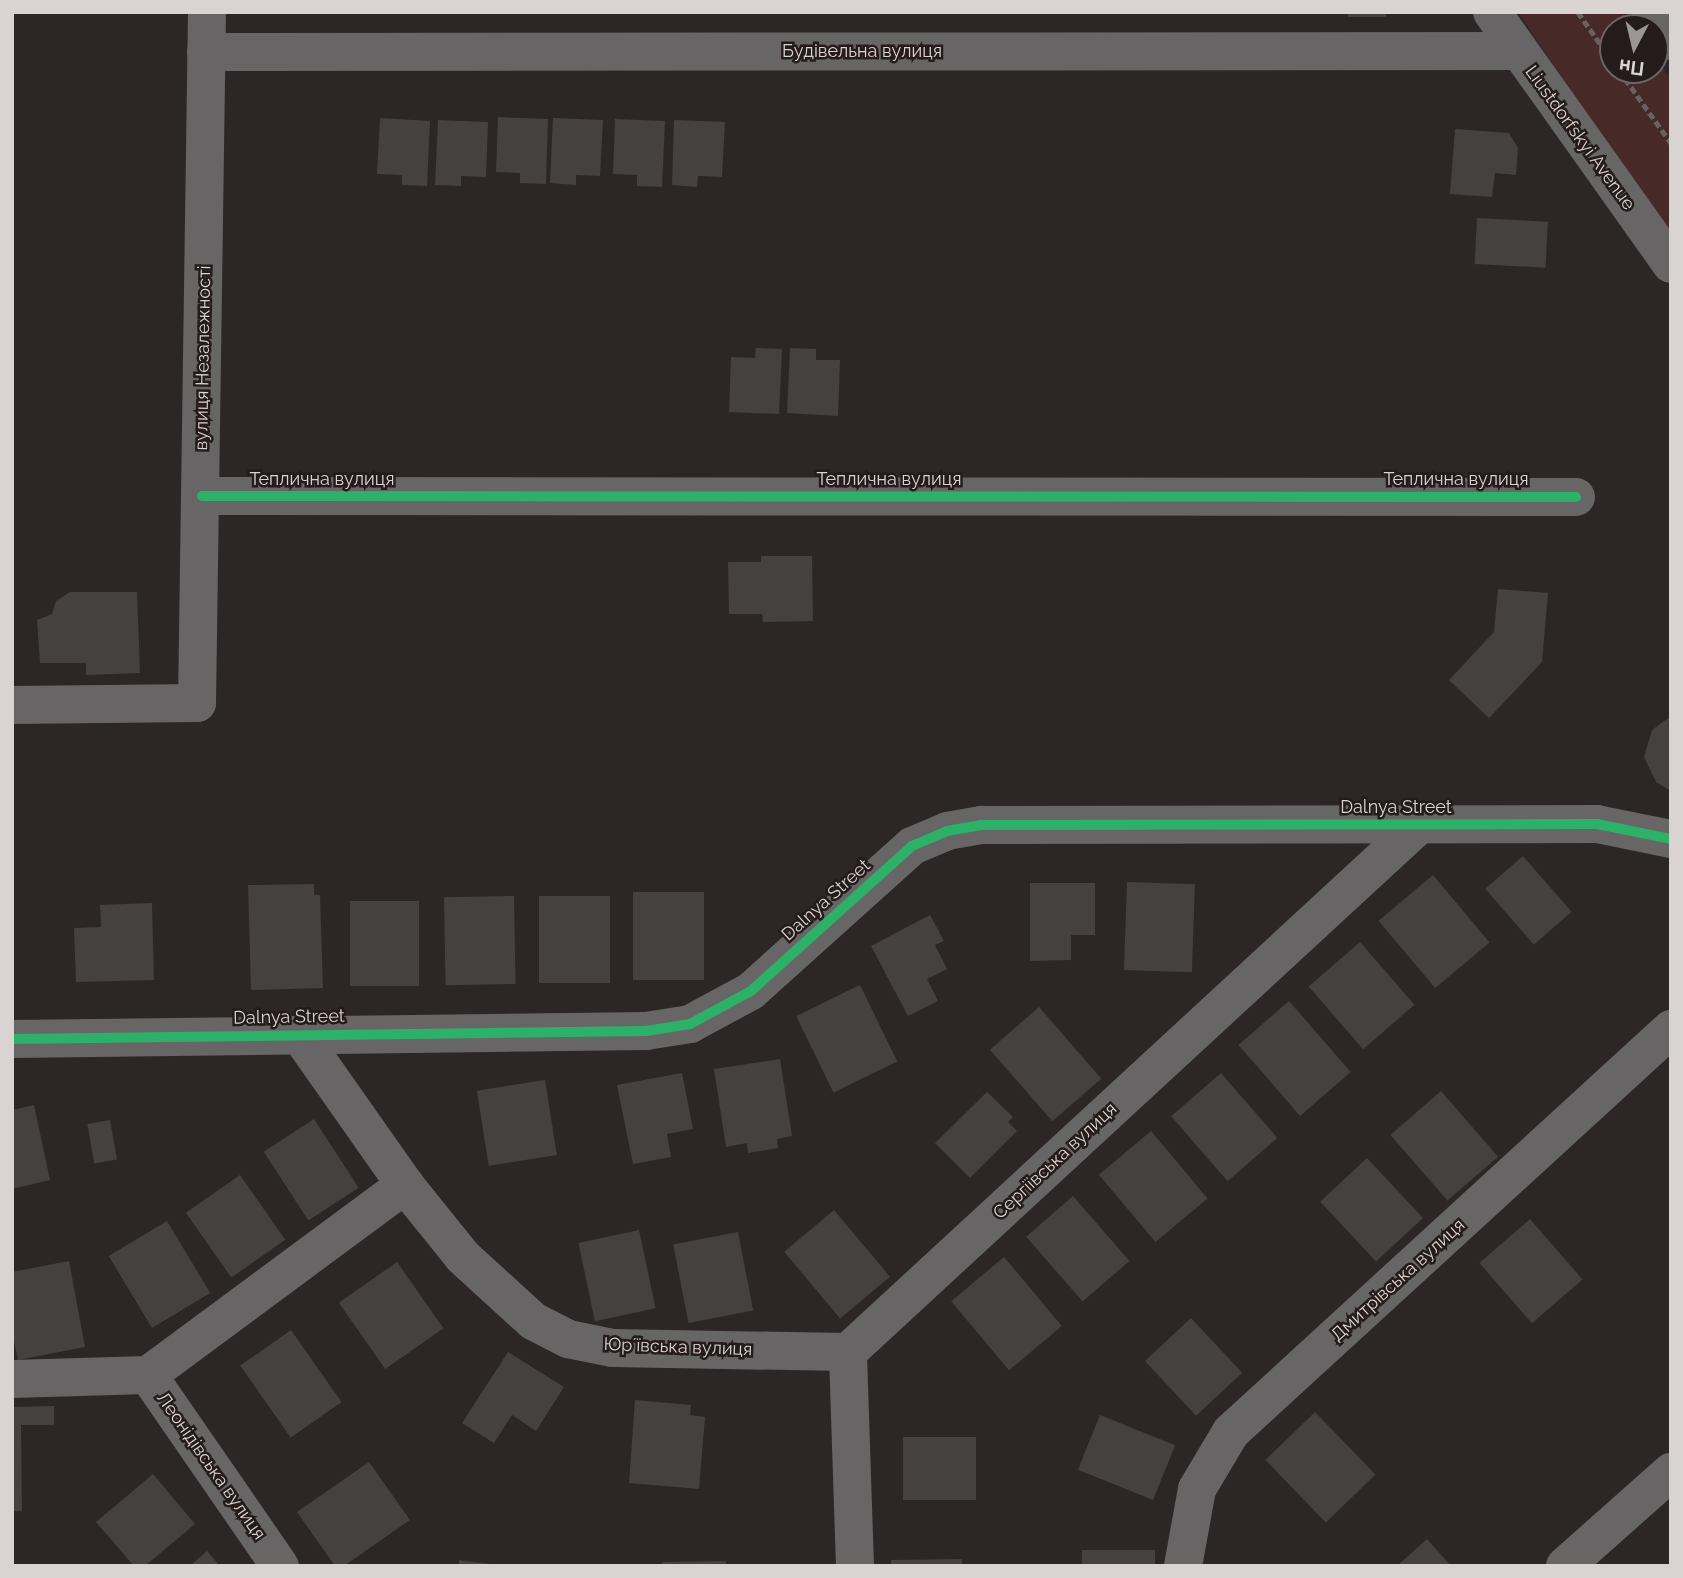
<!DOCTYPE html>
<meta charset="utf-8">
<style>
body{margin:0}
#map{position:relative;width:1683px;height:1578px;overflow:hidden;background:#2c2726;font-family:Raleway,sans-serif}
div>[style]{position:absolute}
.green>*{inset:0;background:#472a28}
.building>*{inset:0;background:#454141;transform-origin:0 0}
.path>*{height:4.5px;margin-top:-2.25px;transform-origin:0;background:repeating-linear-gradient(90deg,#656262 0 7px,transparent 0 10.5px)}
.minor>*{height:38px;margin:-19px;padding:0 19px;transform-origin:19px;border-radius:19px;background:#676565}
.cycleway>*{height:10px;margin:-5px;padding:0 5px;transform-origin:5px;border-radius:5px;background:#2db169}
span{translate:-50% -50%;white-space:nowrap;text-align:center;line-height:1.15;-webkit-text-stroke:5px #241b1a;paint-order:stroke}
.street-label{font-size:18px;color:#d9d3d2}
.frame{position:absolute;inset:0;border:14px solid #d9d3d2;pointer-events:none}
.north{position:absolute;left:1599px;top:14px;width:70px;height:70px;box-sizing:border-box;background:#241b1a;border:2px solid #6c6564;border-radius:50%;rotate:187deg;font-size:19px;font-weight:700;line-height:28px;text-align:center;color:#d9d3d2}
.north::after{content:'';display:block;margin:auto;width:24px;height:32px;background:#9c9796;clip-path:polygon(50% 0,100% 100%,50% 72%,0 100%)}
</style>
<div id="map">
<div class="green">
<div style="clip-path:polygon(1518px 12px,1623px 12px,1634px 28px,1613px 28px,1613px 70px,1655px 70px,1655px 58px,1671px 80px,1671px 239px)"></div>
</div>
<div class="building">
<div style="left:1348px;top:12px;width:38px;height:5px"></div>
<div style="clip-path:polygon(498px 117px,548px 119px,546px 184px,520px 183px,520px 173px,496px 172px)"></div>
<div style="clip-path:polygon(380px 118px,430px 121px,427px 186px,402px 185px,402px 175px,377px 174px)"></div>
<div style="clip-path:polygon(553px 118px,603px 120px,600px 176px,576px 175px,576px 185px,550px 183px)"></div>
<div style="clip-path:polygon(615px 119px,665px 121px,662px 187px,637px 186px,637px 175px,613px 174px)"></div>
<div style="clip-path:polygon(438px 120px,488px 122px,486px 177px,461px 176px,461px 186px,435px 185px)"></div>
<div style="clip-path:polygon(674px 120px,725px 122px,722px 177px,698px 176px,697px 187px,672px 185px)"></div>
<div style="clip-path:polygon(1455px 129px,1509px 133px,1518px 148px,1516px 175px,1495px 173px,1492px 197px,1450px 194px)"></div>
<div style="left:1477px;top:218px;width:71px;height:46px;rotate:3deg"></div>
<div style="clip-path:polygon(756px 348px,782px 349px,779px 414px,729px 412px,731px 357px,755px 358px)"></div>
<div style="clip-path:polygon(790px 348px,816px 349px,816px 360px,840px 360px,838px 416px,787px 413px)"></div>
<div style="clip-path:polygon(761px 556px,812px 556px,813px 621px,763px 622px,762px 614px,729px 614px,728px 562px,761px 562px)"></div>
<div style="clip-path:polygon(1498px 589px,1548px 593px,1542px 662px,1489px 718px,1449px 680px,1494px 632px)"></div>
<div style="clip-path:polygon(70px 592px,137px 592px,140px 673px,86px 675px,86px 663px,40px 663px,37px 620px,52px 614px,56px 601px)"></div>
<div style="clip-path:polygon(1671px 716px,1671px 791px,1656px 782px,1644px 757px,1652px 730px)"></div>
<div style="left:1523px;top:856px;width:74px;height:50px;rotate:49deg"></div>
<div style="left:1433px;top:875px;width:88px;height:71px;rotate:50deg"></div>
<div style="left:1127px;top:882px;width:68px;height:88px;rotate:2deg"></div>
<div style="clip-path:polygon(1030px 883px,1095px 883px,1095px 935px,1071px 935px,1071px 960px,1030px 961px)"></div>
<div style="clip-path:polygon(314px 884px,314px 895px,320px 895px,323px 988px,251px 990px,248px 885px)"></div>
<div style="left:633px;top:892px;width:71px;height:88px"></div>
<div style="left:514px;top:896px;width:88px;height:70px;rotate:89deg"></div>
<div style="left:539px;top:896px;width:71px;height:87px"></div>
<div style="left:350px;top:901px;width:69px;height:85px"></div>
<div style="clip-path:polygon(152px 903px,154px 980px,76px 982px,74px 928px,101px 927px,100px 905px)"></div>
<div style="clip-path:polygon(930px 915px,944px 941px,935px 945px,947px 969px,927px 979px,938px 1001px,908px 1016px,871px 946px)"></div>
<div style="left:1360px;top:942px;width:83px;height:68px;rotate:49deg"></div>
<div style="left:860px;top:985px;width:85px;height:71px;rotate:64deg"></div>
<div style="left:1289px;top:1001px;width:94px;height:67px;rotate:49deg"></div>
<div style="left:1039px;top:1007px;width:95px;height:65px;rotate:49deg"></div>
<div style="clip-path:polygon(780px 1059px,792px 1136px,777px 1139px,778px 1148px,748px 1153px,747px 1143px,726px 1147px,714px 1069px)"></div>
<div style="clip-path:polygon(682px 1073px,693px 1129px,667px 1134px,671px 1157px,633px 1164px,617px 1085px)"></div>
<div style="left:1221px;top:1073px;width:86px;height:66px;rotate:49deg"></div>
<div style="left:545px;top:1080px;width:76px;height:69px;rotate:81deg"></div>
<div style="left:1441px;top:1091px;width:87px;height:67px;rotate:49deg"></div>
<div style="clip-path:polygon(987px 1092px,1013px 1117px,1008px 1122px,1017px 1131px,970px 1178px,935px 1143px)"></div>
<div style="clip-path:polygon(34px 1105px,50px 1180px,12px 1189px,12px 1110px)"></div>
<div style="left:314px;top:1119px;width:82px;height:60px;rotate:57deg"></div>
<div style="left:110px;top:1120px;width:40px;height:23px;rotate:80deg"></div>
<div style="left:1151px;top:1131px;width:88px;height:68px;rotate:50deg"></div>
<div style="left:1367px;top:1158px;width:82px;height:64px;rotate:47deg"></div>
<div style="left:240px;top:1175px;width:79px;height:66px;rotate:55deg"></div>
<div style="left:1073px;top:1196px;width:86px;height:62px;rotate:49deg"></div>
<div style="left:834px;top:1210px;width:87px;height:65px;rotate:50deg"></div>
<div style="left:1530px;top:1219px;width:80px;height:67px;rotate:49deg"></div>
<div style="left:167px;top:1221px;width:84px;height:68px;rotate:59deg"></div>
<div style="left:639px;top:1230px;width:80px;height:62px;rotate:78deg"></div>
<div style="left:738px;top:1232px;width:80px;height:66px;rotate:79deg"></div>
<div style="left:1004px;top:1257px;width:90px;height:69px;rotate:50deg"></div>
<div style="clip-path:polygon(69px 1261px,85px 1347px,18px 1360px,12px 1332px,12px 1272px)"></div>
<div style="left:397px;top:1262px;width:81px;height:71px;rotate:55deg"></div>
<div style="left:1191px;top:1318px;width:75px;height:63px;rotate:47deg"></div>
<div style="left:291px;top:1330px;width:88px;height:62px;rotate:55deg"></div>
<div style="clip-path:polygon(508px 1352px,564px 1387px,536px 1431px,512px 1415px,494px 1443px,462px 1423px)"></div>
<div style="clip-path:polygon(635px 1400px,691px 1405px,690px 1415px,705px 1417px,699px 1489px,629px 1483px)"></div>
<div style="clip-path:polygon(54px 1406px,54px 1425px,21px 1425px,22px 1511px,12px 1511px,12px 1407px)"></div>
<div style="left:1315px;top:1412px;width:87px;height:69px;rotate:46deg"></div>
<div style="left:1100px;top:1415px;width:81px;height:59px;rotate:22deg"></div>
<div style="left:903px;top:1437px;width:73px;height:63px"></div>
<div style="clip-path:polygon(369px 1462px,410px 1520px,344px 1566px,335px 1566px,297px 1512px)"></div>
<div style="clip-path:polygon(153px 1474px,195px 1524px,145px 1566px,134px 1566px,96px 1522px)"></div>
<div style="clip-path:polygon(1427px 1539px,1451px 1566px,1397px 1566px)"></div>
<div style="left:1155px;top:1550px;width:16px;height:73px;rotate:90deg"></div>
<div style="clip-path:polygon(207px 1551px,220px 1566px,190px 1566px)"></div>
<div style="clip-path:polygon(962px 1559px,962px 1566px,891px 1566px,891px 1560px)"></div>
<div style="clip-path:polygon(459px 1560px,491px 1564px,491px 1566px,459px 1566px)"></div>
<div style="clip-path:polygon(726px 1561px,726px 1566px,662px 1566px,662px 1562px)"></div>
</div>
<div class="path">
<div style="left:1578px;top:12px;width:61px;rotate:55deg"></div>
<div style="left:1619px;top:70px;width:90px;rotate:54.5deg"></div>
</div>
<div class="minor">
<div style="left:1492px;top:12px;width:309px;rotate:54.6deg"></div>
<div style="left:1651px;top:12px;width:35px;rotate:55deg"></div>
<div style="left:206px;top:52px;width:1311px;rotate:-0.04deg"></div>
<div style="left:202px;top:496px;width:1374px;rotate:0.04deg"></div>
<div style="left:12px;top:705px;width:185px;rotate:-0.6deg"></div>
<div style="left:197px;top:703px;width:691px;rotate:-89.17deg"></div>
<div style="left:299px;top:1034px;width:184px;rotate:54.9deg"></div>
<div style="left:405px;top:1185px;width:92px;rotate:51.1deg"></div>
<div style="left:463px;top:1257px;width:95px;rotate:42.4deg"></div>
<div style="left:533px;top:1321px;width:39px;rotate:27deg"></div>
<div style="left:568px;top:1339px;width:46px;rotate:11.3deg"></div>
<div style="left:613px;top:1348px;width:235px;rotate:1deg"></div>
<div style="left:12px;top:1039px;width:634px;rotate:-0.72deg"></div>
<div style="left:646px;top:1031px;width:45px;rotate:-9deg"></div>
<div style="left:690px;top:1024px;width:69px;rotate:-28.4deg"></div>
<div style="left:751px;top:991px;width:217px;rotate:-42deg"></div>
<div style="left:912px;top:846px;width:38px;rotate:-23deg"></div>
<div style="left:947px;top:831px;width:36px;rotate:-10deg"></div>
<div style="left:982px;top:825px;width:615px;rotate:-0.09deg"></div>
<div style="left:1597px;top:824px;width:76px;rotate:11.5deg"></div>
<div style="left:148px;top:1375px;width:320px;rotate:-36.5deg"></div>
<div style="left:12px;top:1379px;width:136px;rotate:-1.7deg"></div>
<div style="left:148px;top:1375px;width:232px;rotate:55.4deg"></div>
<div style="left:855px;top:1566px;width:214px;rotate:-91.9deg"></div>
<div style="left:848px;top:1352px;width:777px;rotate:-42.71deg"></div>
<div style="left:1183px;top:1566px;width:78px;rotate:-79.7deg"></div>
<div style="left:1197px;top:1489px;width:66px;rotate:-59.2deg"></div>
<div style="left:1231px;top:1432px;width:597px;rotate:-42.49deg"></div>
<div style="left:1565px;top:1566px;width:142px;rotate:-41.6deg"></div>
</div>
<div class="cycleway">
<div style="left:202px;top:496px;width:1374px;rotate:0.04deg"></div>
<div style="left:12px;top:1039px;width:634px;rotate:-0.72deg"></div>
<div style="left:646px;top:1031px;width:45px;rotate:-9deg"></div>
<div style="left:690px;top:1024px;width:69px;rotate:-28.4deg"></div>
<div style="left:751px;top:991px;width:217px;rotate:-42deg"></div>
<div style="left:912px;top:846px;width:38px;rotate:-23deg"></div>
<div style="left:947px;top:831px;width:36px;rotate:-10deg"></div>
<div style="left:982px;top:825px;width:615px;rotate:-0.09deg"></div>
<div style="left:1597px;top:824px;width:76px;rotate:11.5deg"></div>
</div>
<div class="street-label">
<span style="left:862px;top:51px">Будівельна вулиця</span>
<span style="left:1580px;top:138px;rotate:54deg">Liustdorfskyi Avenue</span>
<span style="left:203px;top:358px;rotate:-89deg">вулиця Незалежності</span>
<span style="left:322px;top:479px">Теплична вулиця</span>
<span style="left:889px;top:479px">Теплична вулиця</span>
<span style="left:1456px;top:479px">Теплична вулиця</span>
<span style="left:1396px;top:807px">Dalnya Street</span>
<span style="left:826px;top:900px;rotate:-42deg">Dalnya Street</span>
<span style="left:289px;top:1017px;rotate:-1deg">Dalnya Street</span>
<span style="left:1055px;top:1161px;rotate:-43deg">Сергіївська вулиця</span>
<span style="left:1398px;top:1280px;rotate:-42deg">Дмитрівська вулиця</span>
<span style="left:678px;top:1347px;rotate:2deg">Юрʼївська вулиця</span>
<span style="left:211px;top:1466px;rotate:55deg">Леонідівська вулиця</span>
</div>
<div class="frame"></div>
<div class="north">Пн</div>
</div>
